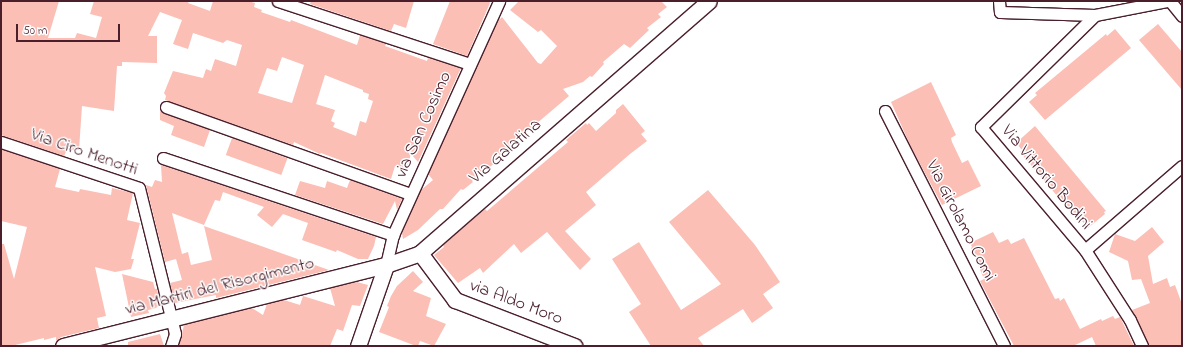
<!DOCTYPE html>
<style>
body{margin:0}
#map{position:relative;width:1183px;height:347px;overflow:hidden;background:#fff;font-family:"Indie Flower",sans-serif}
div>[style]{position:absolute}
.building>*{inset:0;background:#fbbfb6;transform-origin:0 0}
.roads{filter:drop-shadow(1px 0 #4a1f2b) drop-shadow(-1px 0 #4a1f2b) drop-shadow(0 1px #4a1f2b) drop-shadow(0 -1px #4a1f2b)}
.street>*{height:11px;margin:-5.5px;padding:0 5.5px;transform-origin:5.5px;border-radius:5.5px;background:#fff}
.secondary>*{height:15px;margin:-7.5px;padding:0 7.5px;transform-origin:7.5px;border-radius:7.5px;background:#fff}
span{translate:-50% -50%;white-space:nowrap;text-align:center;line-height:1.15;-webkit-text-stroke:3px #fff;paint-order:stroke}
.street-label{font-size:18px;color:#4a1f2b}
.frame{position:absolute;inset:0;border:2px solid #4a1f2b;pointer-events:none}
.scale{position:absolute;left:16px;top:24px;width:104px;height:18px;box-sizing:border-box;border:2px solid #4a1f2b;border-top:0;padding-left:5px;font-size:12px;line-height:14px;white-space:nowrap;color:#4a1f2b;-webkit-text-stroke:3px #fff;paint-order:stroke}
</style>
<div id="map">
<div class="building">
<div style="clip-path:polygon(evenodd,1px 1px,59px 1px,48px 38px,75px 38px,77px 33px,96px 38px,102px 17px,90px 14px,94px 1px,189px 1px,188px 3px,210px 11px,213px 1px,248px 1px,255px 3px,254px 7px,262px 10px,261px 12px,290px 22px,291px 20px,357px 45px,360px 35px,386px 44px,385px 46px,427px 61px,428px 58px,461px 68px,418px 162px,411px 154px,407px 167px,403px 166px,403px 169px,395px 166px,391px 179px,321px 153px,320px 154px,294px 142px,293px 145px,165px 100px,166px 96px,164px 93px,173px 71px,203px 78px,206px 69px,211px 71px,215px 59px,236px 66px,242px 45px,227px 40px,223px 43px,193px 33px,188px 49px,173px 44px,182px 20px,160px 12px,148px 36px,157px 36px,157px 63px,122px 62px,122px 66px,117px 66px,114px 111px,82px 106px,79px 150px,67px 150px,64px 156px,1px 135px,1px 1px,282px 57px,304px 65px,292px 103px,258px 93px,267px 68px,277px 71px,282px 57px,1px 1px,325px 75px,363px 90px,363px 92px,369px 94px,368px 99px,373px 101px,366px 123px,360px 121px,356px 136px,333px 127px,335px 123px,331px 121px,335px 110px,316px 104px,325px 75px)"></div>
<div style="clip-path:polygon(311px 1px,414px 1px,406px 28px,394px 24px,391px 31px,310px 4px)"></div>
<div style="clip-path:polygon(450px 1px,489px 1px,490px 3px,467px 56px,433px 44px)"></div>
<div style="clip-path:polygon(519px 1px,661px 1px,667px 7px,658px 14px,661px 17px,647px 28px,649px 30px,630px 48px,624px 44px,603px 62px,604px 64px,592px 77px,590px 76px,583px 82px,563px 89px,569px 96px,497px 157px,499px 159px,490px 167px,488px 165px,472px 181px,473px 182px,463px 190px,461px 189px,443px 209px,440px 209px,418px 230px,403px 239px,402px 233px,421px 190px,433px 180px,428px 174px,499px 18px,500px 19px,502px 17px,538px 63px,541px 64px,557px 46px,541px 30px,538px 32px,510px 10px)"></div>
<div style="clip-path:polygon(1158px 24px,1182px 52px,1182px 90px,1139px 40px)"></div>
<div style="clip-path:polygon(1115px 29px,1131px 48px,1045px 120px,1029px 102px,1037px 95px,1035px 93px,1106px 34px,1107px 36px)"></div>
<div style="clip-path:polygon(931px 82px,956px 135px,951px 138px,952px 142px,962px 163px,968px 160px,981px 186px,942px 205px,910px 145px,891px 102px)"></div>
<div style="clip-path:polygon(623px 104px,645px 131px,641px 134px,647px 141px,630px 154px,586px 192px,596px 205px,565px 231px,591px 259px,580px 270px,547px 232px,521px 253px,514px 244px,483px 273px,480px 268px,458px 283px,434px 255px,444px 247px,443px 245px,485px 209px,487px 211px,568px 142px,566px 140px,586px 123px,587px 125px,589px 123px,596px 131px,616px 113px,616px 110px)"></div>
<div style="clip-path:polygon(160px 111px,210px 130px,204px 147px,171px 135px,174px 126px,160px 120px)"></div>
<div style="clip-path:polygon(1035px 126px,1106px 211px,1104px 212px,1105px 214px,1088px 228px,1082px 221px,1080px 223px,1020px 152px,1022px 150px,1016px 143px)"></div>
<div style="left:232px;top:138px;width:59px;height:18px;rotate:20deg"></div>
<div style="clip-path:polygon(1px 149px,60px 169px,55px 187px,79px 192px,80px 189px,111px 195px,112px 188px,133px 193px,127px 220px,140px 223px,131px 259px,134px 259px,131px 269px,115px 272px,95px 267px,106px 316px,97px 318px,99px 328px,61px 337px,56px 341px,56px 337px,44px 340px,44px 338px,11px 346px,1px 346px,1px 244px,4px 244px,14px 279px,27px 227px,1px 221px)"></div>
<div style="clip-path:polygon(161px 165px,376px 237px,374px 246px,368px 259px,358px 259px,337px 250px,336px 252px,302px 240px,308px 223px,283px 214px,272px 227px,257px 215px,264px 207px,223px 192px,220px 201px,215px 200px,204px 225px,172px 213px,182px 254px,188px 252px,191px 265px,212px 260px,204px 226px,329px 270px,216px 298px,216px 295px,175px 303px,170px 283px,182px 280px,176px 259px,165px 262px,146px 185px,152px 187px,155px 180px,162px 182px)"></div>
<div style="clip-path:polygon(350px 180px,402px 199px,397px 210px,395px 201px,383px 224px,295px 195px,300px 181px,325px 188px,327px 181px,347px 188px)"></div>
<div style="clip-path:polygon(708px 190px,755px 245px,780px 282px,763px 294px,773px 308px,752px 323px,743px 309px,698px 338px,704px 346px,651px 346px,629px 312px,641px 304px,612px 259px,639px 242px,681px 310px,721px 284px,669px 222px)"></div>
<div style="clip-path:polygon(1152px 227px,1164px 242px,1148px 256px,1153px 284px,1167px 278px,1170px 287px,1175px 285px,1182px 304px,1182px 346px,1149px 346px,1132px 310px,1150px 303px,1141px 279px,1132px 280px,1128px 261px,1109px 252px,1115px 234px,1135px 241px)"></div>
<div style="clip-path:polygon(993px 232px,999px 243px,1008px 239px,1011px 244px,1024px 238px,1055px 299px,1059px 298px,1060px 301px,1064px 298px,1080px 329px,1101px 319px,1102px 321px,1113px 316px,1115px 319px,1120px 317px,1134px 346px,1096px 346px,1092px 337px,1073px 346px,1014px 346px,980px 281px,984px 279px,971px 248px,972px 247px,970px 243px)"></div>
<div style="clip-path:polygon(413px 271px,423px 282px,413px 291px,431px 298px,426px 316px,446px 324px,434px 346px,420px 341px,418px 346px,416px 346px,379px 332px,389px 307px,387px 306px,391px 296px,397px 286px)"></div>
<div style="clip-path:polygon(122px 274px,153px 282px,155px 289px,157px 289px,160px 304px,156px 308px,148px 310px,149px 313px,131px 317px)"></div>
<div style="clip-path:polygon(357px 282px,368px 285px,360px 306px,352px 305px,343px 331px,337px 329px,330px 346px,179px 346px,184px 325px,252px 308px,263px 315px,267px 304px,284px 300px,300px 305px,303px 296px,335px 306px,330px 288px)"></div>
<div style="clip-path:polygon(160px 334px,164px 346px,128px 346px,128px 342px)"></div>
</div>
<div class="roads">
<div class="street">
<div style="left:278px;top:1px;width:202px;rotate:18.2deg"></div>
<div style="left:999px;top:1px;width:11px;rotate:85deg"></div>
<div style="left:1000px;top:12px;width:95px;rotate:1.8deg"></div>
<div style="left:1095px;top:15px;width:73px;rotate:-11deg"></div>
<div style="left:1170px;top:1px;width:19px;rotate:51deg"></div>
<div style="left:1095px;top:15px;width:160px;rotate:135.5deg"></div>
<div style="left:981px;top:127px;width:161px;rotate:49.8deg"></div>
<div style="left:1085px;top:250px;width:83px;rotate:57.3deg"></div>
<div style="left:1130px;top:320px;width:29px;rotate:65deg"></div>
<div style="left:166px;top:107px;width:260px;rotate:19.6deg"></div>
<div style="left:885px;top:111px;width:263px;rotate:63.1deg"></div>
<div style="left:1px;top:142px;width:145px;rotate:18.4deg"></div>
<div style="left:139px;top:188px;width:150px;rotate:76.1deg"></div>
<div style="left:175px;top:334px;width:13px;rotate:108deg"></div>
<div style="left:163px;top:158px;width:243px;rotate:18.5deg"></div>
<div style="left:1085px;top:250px;width:128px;rotate:-40.9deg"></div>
<div style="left:386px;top:265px;width:31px;rotate:-77deg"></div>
<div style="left:393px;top:235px;width:257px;rotate:-65.6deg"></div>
</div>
<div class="secondary">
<div style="left:420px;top:253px;width:59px;rotate:53.3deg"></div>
<div style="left:455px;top:300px;width:128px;rotate:21.1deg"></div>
<div style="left:63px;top:346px;width:333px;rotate:-14.1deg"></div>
<div style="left:358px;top:346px;width:86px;rotate:-70.9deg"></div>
<div style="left:386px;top:265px;width:36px;rotate:-19deg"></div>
<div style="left:420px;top:253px;width:383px;rotate:-41.1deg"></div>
</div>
</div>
<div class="street-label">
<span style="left:424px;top:125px;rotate:-66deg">via San Cosimo</span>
<span style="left:506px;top:152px;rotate:-41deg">Via Galatina</span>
<span style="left:84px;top:153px;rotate:19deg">Via Ciro Menotti</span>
<span style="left:1046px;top:178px;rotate:50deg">Via Vittorio Bodini</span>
<span style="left:960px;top:221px;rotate:63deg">Via Girolamo Comi</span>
<span style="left:220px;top:287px;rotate:-14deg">via Martiri del Risorgimento</span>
<span style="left:516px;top:303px;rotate:21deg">via Aldo Moro</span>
</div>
<div class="frame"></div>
<div class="scale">50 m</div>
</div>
